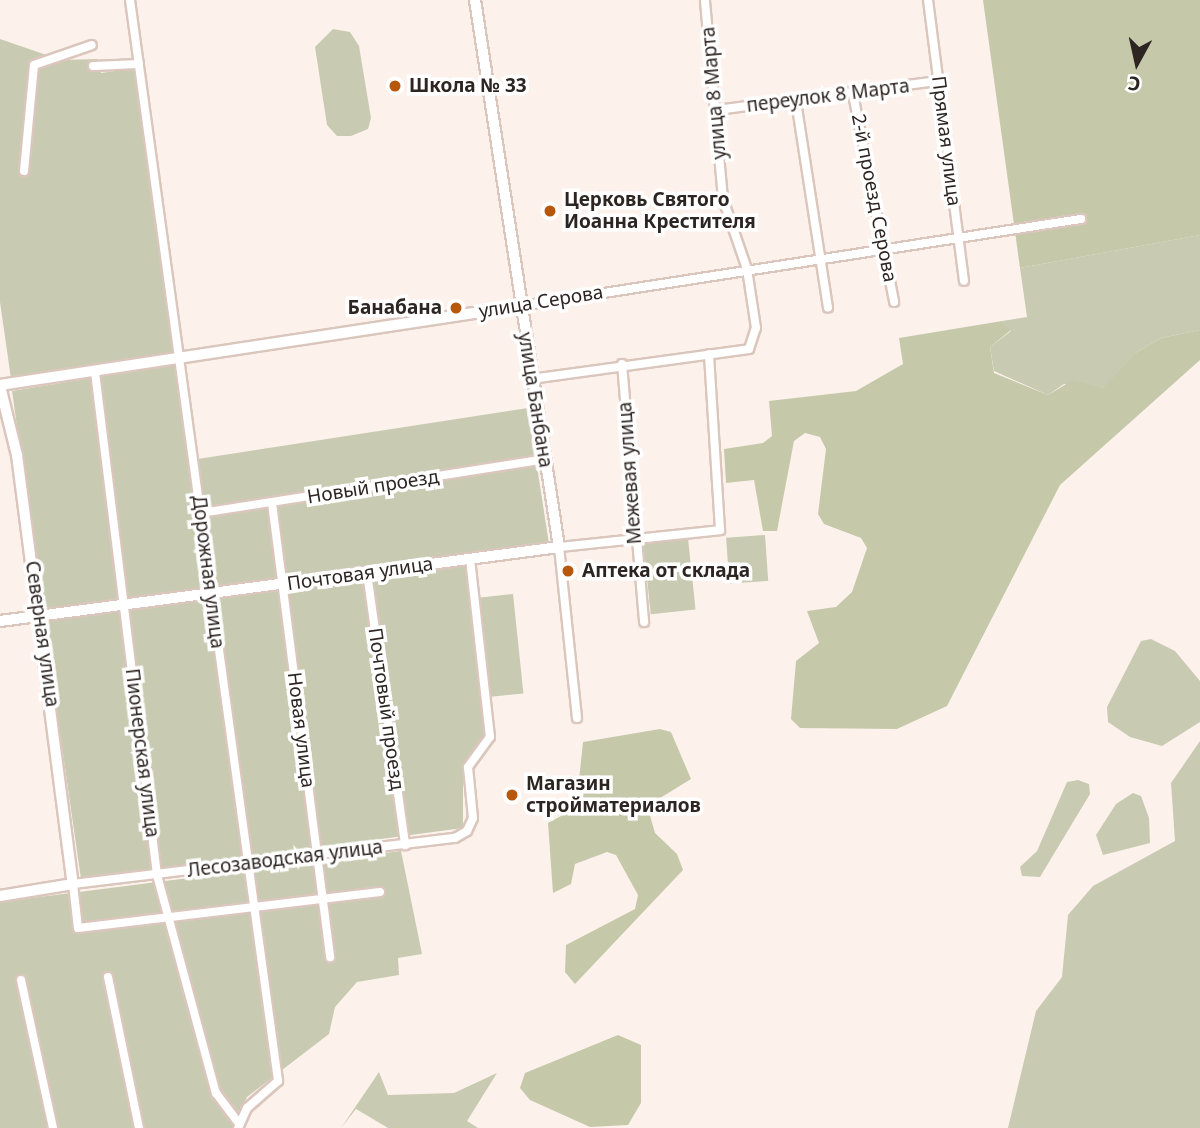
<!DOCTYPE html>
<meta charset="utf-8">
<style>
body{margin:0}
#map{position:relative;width:1200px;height:1128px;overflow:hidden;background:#fdf1eb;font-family:"Noto Sans",sans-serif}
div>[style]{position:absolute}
.green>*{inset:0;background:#c8cbb2;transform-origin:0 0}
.forest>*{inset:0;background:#c5c9aa}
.roads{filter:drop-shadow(2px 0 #dac6bc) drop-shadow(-2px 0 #dac6bc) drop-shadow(0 2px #dac6bc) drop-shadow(0 -2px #dac6bc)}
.minor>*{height:8px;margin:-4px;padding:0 4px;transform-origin:4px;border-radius:4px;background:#fff}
.tertiary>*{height:10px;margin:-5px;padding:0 5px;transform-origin:5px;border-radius:5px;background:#fff}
.dots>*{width:19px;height:19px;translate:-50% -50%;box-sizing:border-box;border:4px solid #fff;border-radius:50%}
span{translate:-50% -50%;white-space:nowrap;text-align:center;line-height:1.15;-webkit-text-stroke:7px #fff;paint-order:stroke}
.poi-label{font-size:19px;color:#2d2522;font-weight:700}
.left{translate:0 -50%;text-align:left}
.right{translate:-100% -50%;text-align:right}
.street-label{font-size:19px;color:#2d2522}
.north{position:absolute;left:1102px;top:28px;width:70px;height:70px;-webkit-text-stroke:5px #fff;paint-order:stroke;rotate:188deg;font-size:19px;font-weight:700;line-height:28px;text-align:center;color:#2d2522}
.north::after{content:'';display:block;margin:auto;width:24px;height:32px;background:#2d2522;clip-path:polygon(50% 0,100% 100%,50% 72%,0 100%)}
</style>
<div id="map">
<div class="green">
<div style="clip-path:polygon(333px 29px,350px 32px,359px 46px,371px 118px,368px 129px,351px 136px,337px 136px,327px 125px,315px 47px)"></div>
<div style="clip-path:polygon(0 39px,61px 60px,98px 59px,101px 73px,136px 68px,177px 353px,11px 379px,0 302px)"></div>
<div style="clip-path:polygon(1200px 235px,1200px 330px,1161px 338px,1137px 352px,1116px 381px,1103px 388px,1064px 384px,1048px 395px,994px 371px,990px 347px,1011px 331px,1002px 321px,1027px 317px,1020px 268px)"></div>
<div style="clip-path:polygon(178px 364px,191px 460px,528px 408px,549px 544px,43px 610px,12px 391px)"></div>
<div style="left:765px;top:535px;width:46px;height:39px;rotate:86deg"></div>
<div style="left:688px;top:538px;width:72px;height:45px;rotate:84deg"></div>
<div style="clip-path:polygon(468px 565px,486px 734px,463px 766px,463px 828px,81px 879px,44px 621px)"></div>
<div style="left:513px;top:594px;width:100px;height:35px;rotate:84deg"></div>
<div style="clip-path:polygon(1151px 639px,1175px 651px,1200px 681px,1200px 722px,1162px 746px,1130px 737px,1108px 722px,1107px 707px,1141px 641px)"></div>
<div style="clip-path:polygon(1200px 741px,1200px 1128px,1008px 1128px,1036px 1011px,1062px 977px,1068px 915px,1093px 886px,1175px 841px,1171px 783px)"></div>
<div style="clip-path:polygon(1078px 780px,1089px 784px,1090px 794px,1040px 877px,1022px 876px,1020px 867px,1037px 851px,1067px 782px)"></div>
<div style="clip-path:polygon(1133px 793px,1141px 796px,1149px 818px,1150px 843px,1103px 855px,1096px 835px,1116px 804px)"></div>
<div style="clip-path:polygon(401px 851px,422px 954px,398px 958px,399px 975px,357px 982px,335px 1007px,329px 1034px,247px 1097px,232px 1128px,0 1128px,0 902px)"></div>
<div style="clip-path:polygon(379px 1072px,388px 1095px,454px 1093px,497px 1073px,467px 1121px,478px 1128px,388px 1128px,356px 1109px,341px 1128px)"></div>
</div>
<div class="forest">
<div style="clip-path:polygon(983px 0,1200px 0,1200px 235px,1020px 268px)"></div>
<div style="clip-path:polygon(1002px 321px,1011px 330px,990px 347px,994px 373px,1048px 395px,1073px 380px,1103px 388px,1137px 352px,1161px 338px,1200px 330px,1200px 360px,1060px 485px,947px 706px,897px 729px,800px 728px,791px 719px,796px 661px,819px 643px,807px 611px,836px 607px,852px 592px,867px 548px,861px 538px,824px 524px,818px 514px,826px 449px,820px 437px,805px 433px,794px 441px,777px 531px,763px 531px,754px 480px,726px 483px,724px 449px,763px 443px,772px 436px,769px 401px,856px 391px,903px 364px,899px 338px)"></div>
<div style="clip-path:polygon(660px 729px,671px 732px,691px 779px,652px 803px,649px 812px,655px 833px,677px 854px,683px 870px,575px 984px,565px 972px,566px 945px,635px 909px,638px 895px,616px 855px,607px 852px,575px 864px,571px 884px,553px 893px,548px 823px,576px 808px,583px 742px)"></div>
<div style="clip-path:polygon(618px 1035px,641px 1045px,641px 1103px,628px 1125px,590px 1127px,530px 1100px,520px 1088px,525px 1073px)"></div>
</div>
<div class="roads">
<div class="minor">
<div style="left:130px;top:0;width:1091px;rotate:82.2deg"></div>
<div style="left:278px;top:1081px;width:41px;rotate:138.9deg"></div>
<div style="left:247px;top:1108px;width:22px;rotate:114deg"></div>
<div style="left:928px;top:0;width:283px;rotate:82.7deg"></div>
<div style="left:93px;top:66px;width:46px;rotate:-2.5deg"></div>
<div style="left:853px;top:94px;width:212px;rotate:78.8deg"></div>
<div style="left:796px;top:101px;width:209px;rotate:81.2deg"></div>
<div style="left:717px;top:110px;width:223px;rotate:-7.5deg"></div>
<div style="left:24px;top:171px;width:106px;rotate:-84.6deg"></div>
<div style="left:34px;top:65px;width:61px;rotate:-19deg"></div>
<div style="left:520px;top:306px;width:568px;rotate:-8.82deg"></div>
<div style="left:622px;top:364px;width:259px;rotate:85.1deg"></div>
<div style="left:95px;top:372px;width:507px;rotate:82.97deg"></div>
<div style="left:157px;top:875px;width:226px;rotate:74.9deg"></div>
<div style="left:216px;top:1093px;width:36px;rotate:53deg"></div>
<div style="left:531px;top:379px;width:220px;rotate:-7.8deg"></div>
<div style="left:749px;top:349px;width:22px;rotate:-72deg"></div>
<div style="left:756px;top:328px;width:60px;rotate:-98.7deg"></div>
<div style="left:747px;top:269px;width:74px;rotate:-108.9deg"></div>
<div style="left:723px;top:199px;width:200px;rotate:-95.2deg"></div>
<div style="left:272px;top:503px;width:458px;rotate:82.7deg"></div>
<div style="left:201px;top:513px;width:347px;rotate:-8.9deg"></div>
<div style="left:367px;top:573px;width:275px;rotate:82deg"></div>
<div style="left:577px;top:718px;width:172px;rotate:-96deg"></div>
<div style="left:559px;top:547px;width:162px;rotate:-6deg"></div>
<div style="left:720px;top:530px;width:176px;rotate:-93.6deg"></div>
<div style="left:380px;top:892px;width:304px;rotate:173.2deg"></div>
<div style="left:78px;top:928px;width:44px;rotate:-96.5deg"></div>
<div style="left:73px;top:884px;width:385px;rotate:-6.9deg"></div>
<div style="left:455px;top:838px;width:14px;rotate:-30deg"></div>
<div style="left:467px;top:831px;width:14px;rotate:-65deg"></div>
<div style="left:473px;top:818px;width:51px;rotate:-95.6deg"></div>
<div style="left:468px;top:767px;width:37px;rotate:-54deg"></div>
<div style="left:490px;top:737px;width:179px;rotate:-96.4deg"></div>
<div style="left:108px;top:977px;width:154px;rotate:78.4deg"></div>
<div style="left:21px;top:980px;width:151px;rotate:77.8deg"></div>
</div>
<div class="tertiary">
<div style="left:0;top:385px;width:526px;rotate:-8.64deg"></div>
<div style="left:0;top:386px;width:71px;rotate:76.2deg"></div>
<div style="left:17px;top:455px;width:433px;rotate:82.6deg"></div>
<div style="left:73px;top:884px;width:74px;rotate:170.7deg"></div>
<div style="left:0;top:621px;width:564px;rotate:-7.54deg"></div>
<div style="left:559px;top:547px;width:553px;rotate:-98.73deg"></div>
</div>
</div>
<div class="dots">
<div style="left:395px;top:86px;background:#b6570c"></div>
<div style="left:550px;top:211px;background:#b6570c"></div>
<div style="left:456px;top:308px;background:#b6570c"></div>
<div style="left:568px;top:571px;background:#b6570c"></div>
<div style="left:512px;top:795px;background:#b6570c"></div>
</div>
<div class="poi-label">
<span class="left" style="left:409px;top:86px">Школа № 33</span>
<span class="left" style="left:564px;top:211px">Церковь Святого<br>Иоанна Крестителя</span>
<span class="right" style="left:442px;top:308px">Банабана</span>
<span class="left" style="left:582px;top:571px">Аптека от склада</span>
<span class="left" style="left:526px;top:795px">Магазин<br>стройматериалов</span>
</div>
<div class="street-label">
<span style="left:714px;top:93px;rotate:-95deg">улица 8 Марта</span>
<span style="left:828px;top:96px;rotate:-7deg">переулок 8 Марта</span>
<span style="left:946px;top:141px;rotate:83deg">Прямая улица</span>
<span style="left:874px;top:198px;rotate:79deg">2-й проезд Серова</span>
<span style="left:541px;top:302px;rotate:-9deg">улица Серова</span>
<span style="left:535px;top:400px;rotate:81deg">улица Банбана</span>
<span style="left:630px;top:473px;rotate:-94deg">Межевая улица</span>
<span style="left:373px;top:487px;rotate:-9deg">Новый проезд</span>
<span style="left:208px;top:572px;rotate:83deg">Дорожная улица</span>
<span style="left:360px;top:574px;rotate:-8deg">Почтовая улица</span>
<span style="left:42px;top:634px;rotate:82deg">Северная улица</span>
<span style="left:386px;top:709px;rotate:82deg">Почтовый проезд</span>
<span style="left:301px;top:730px;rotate:83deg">Новая улица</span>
<span style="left:142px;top:753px;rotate:83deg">Пионерская улица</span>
<span style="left:285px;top:859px;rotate:-7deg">Лесозаводская улица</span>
</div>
<div class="north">С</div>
</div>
